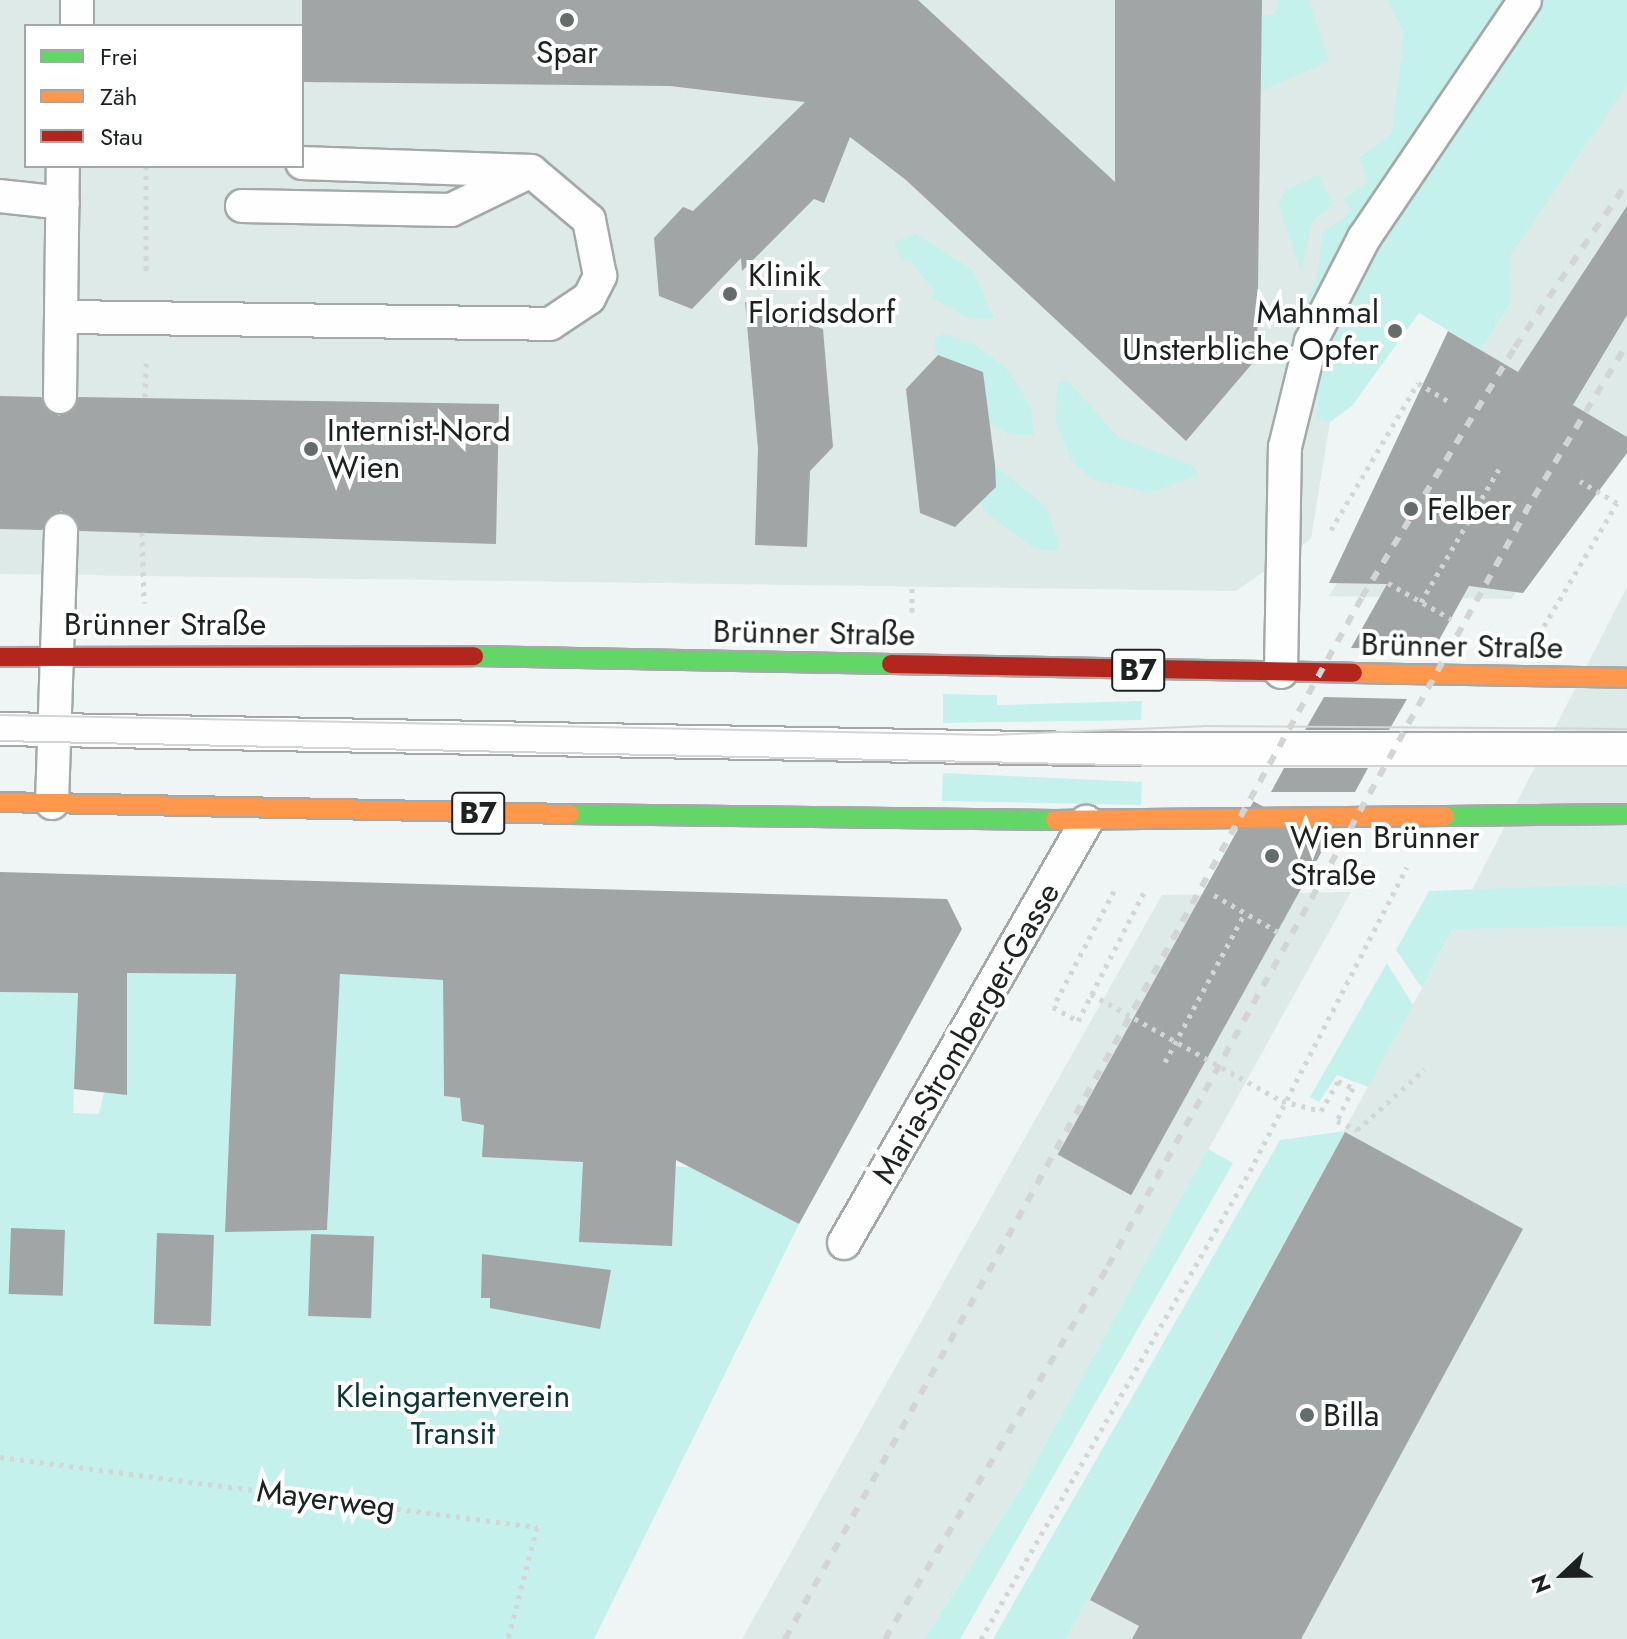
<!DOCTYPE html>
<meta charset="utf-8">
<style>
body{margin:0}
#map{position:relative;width:1627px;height:1639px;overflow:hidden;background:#eff5f4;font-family:Jost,sans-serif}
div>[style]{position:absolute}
.built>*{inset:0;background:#ddeae8}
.green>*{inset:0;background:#c5f1ec}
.building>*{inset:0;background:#a1a5a5;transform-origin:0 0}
.path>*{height:5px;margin-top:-2.5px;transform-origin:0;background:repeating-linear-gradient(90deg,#d4d5d5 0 4px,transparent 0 10px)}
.roads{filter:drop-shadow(2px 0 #a4a9a8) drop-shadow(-2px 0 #a4a9a8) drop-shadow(0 2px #a4a9a8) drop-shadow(0 -2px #a4a9a8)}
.lane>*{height:32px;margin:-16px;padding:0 16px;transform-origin:16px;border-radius:16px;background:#fdfefd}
.fast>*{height:18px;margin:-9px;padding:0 9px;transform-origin:9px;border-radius:9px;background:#63d668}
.slow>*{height:18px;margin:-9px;padding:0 9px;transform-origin:9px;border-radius:9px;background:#ff974d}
.jam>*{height:18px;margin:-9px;padding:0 9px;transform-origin:9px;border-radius:9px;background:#b3261e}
.tram>*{height:2px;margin:-1px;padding:0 1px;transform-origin:1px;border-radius:1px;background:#d3d4d4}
.rail>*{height:6px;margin-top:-3px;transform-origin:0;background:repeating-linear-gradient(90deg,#d3d4d4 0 10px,transparent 0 20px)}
.dots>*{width:22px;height:22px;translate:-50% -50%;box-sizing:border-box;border:4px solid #fff;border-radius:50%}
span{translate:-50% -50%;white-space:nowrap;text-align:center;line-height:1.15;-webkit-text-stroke:8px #fff;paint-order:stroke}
.shield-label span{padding:2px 6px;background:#fff;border:2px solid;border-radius:6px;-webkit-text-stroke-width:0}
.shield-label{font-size:30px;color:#1d2121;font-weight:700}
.poi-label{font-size:32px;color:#1d2121}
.left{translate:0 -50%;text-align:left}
.right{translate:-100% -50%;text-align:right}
.street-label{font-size:32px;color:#1d2121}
.park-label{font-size:32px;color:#0c3633}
.legend{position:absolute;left:24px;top:24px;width:280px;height:144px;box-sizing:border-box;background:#fff;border:2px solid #a5a6a6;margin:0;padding:10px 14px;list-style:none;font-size:24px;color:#1d2121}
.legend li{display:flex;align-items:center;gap:16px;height:40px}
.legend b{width:40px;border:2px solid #a5a6a6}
.north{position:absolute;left:1523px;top:1535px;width:80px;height:80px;-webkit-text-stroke:6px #fff;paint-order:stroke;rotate:248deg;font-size:22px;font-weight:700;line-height:32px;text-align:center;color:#1d2121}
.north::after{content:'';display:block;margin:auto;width:28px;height:36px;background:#1d2121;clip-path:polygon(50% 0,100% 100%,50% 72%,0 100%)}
</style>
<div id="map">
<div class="built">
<div style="clip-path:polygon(evenodd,0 0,1627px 0,1627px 437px,1610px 427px,1512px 599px,1329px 596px,1510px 304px,1406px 303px,1330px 422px,1311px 539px,1236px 591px,0 574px,0 0,26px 26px,302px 26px,302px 166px,26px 166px,26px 26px)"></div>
<div style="clip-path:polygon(1627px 587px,1627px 1639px,1066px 1639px,1422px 988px)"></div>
<div style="clip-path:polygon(1351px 892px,1021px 1488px,924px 1639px,742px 1639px,1162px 895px)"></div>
</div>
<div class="green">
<div style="clip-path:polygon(1279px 0,1309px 0,1329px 61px,1259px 92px,1261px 15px,1274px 15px)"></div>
<div style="clip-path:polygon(1387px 0,1627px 0,1627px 85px,1509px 257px,1510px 304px,1481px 350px,1419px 313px,1352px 406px,1330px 422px,1316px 420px,1318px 402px,1281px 366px,1318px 274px,1322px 233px,1352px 211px,1344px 199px,1369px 181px,1359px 158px,1392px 133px,1404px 31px)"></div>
<div style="clip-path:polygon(1318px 174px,1333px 204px,1311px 223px,1301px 271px,1278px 204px,1286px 190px)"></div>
<div style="clip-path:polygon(916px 234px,973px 270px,994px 319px,968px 318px,931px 297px,935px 292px,908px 258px,902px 261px,894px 242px)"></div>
<div style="clip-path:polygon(943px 333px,974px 344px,1007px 369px,1031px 407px,1034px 436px,1008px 434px,983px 419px,938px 355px,934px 340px)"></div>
<div style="clip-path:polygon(1068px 381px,1118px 437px,1193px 466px,1198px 475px,1150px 493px,1092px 479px,1072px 461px,1056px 423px,1057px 384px)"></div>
<div style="clip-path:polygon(995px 465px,1046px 507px,1059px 543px,1055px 551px,1034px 548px,986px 513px,981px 502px,995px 487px)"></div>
<div style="clip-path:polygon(943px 694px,997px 695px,997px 705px,1142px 701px,1141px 720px,943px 723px)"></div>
<div style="clip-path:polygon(943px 773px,1142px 782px,1141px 805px,942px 801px)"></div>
<div style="clip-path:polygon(1627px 884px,1627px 926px,1452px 929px,1422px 988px,1396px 950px,1429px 891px)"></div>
<div style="clip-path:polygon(1387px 963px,1413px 1005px,1368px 1087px,1337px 1075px,1319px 1102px,1310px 1097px)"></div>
<div style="clip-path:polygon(127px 973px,236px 974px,225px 1232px,327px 1230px,340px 974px,443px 980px,444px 1096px,460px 1098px,462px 1121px,484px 1125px,483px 1157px,689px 1167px,799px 1224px,594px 1639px,0 1639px,0 992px,78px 993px,73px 1113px,99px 1114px,104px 1092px,127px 1094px)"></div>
<div style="clip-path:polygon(1345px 1131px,1066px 1639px,993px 1639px,1280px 1140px)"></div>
<div style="clip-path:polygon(1208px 1149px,1233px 1163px,960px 1639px,924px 1639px,1021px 1488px)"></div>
</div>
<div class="building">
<div style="clip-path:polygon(302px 0,918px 0,1115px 182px,1115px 0,1262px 0,1257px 358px,1186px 441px,906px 180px,850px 137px,824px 203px,814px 199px,742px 271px,741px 258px,692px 309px,659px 296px,654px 238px,683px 207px,693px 211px,805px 102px,670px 86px,302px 82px)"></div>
<div style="clip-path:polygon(1627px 206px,1627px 315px,1573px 405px,1627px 437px,1627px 453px,1523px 593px,1469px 586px,1434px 649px,1351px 648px,1387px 584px,1329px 583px,1448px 331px,1518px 372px)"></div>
<div style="clip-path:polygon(745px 302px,823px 329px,833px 447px,810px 471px,807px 547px,755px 545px,758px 449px)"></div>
<div style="clip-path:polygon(938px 355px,983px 372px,995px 465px,996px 487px,955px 527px,920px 513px,906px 389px)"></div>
<div style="clip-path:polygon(0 396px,41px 397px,59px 416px,79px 397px,499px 404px,496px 544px,80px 531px,61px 511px,42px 530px,0 529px)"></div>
<div style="clip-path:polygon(1324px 697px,1407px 699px,1389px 730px,1305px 730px)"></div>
<div style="clip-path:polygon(1284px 768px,1368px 768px,1355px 792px,1271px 792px)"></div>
<div style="left:1327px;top:842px;width:404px;height:84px;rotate:119deg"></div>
<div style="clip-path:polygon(0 872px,947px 899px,962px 929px,799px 1224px,676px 1160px,672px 1246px,579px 1242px,583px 1162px,482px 1157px,484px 1125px,462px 1121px,460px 1098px,444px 1096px,443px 980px,340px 974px,327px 1230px,225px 1232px,236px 974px,127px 973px,127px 1095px,74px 1089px,78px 993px,0 992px)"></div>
<div style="clip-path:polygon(1345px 1132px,1523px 1229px,1301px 1639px,1132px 1639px,1139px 1626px,1090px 1600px)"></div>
<div style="left:11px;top:1228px;width:54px;height:66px;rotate:2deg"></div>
<div style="left:157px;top:1233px;width:57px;height:91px;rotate:2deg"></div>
<div style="left:311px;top:1234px;width:63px;height:82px;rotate:2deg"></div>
<div style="clip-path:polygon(482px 1254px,611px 1270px,600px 1329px,490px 1308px,490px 1298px,481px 1298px)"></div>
</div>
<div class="path">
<div style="left:146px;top:166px;width:107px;rotate:90deg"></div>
<div style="left:145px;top:397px;width:34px;rotate:-88deg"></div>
<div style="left:1331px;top:530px;width:171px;rotate:-59.4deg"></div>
<div style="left:1418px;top:383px;width:37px;rotate:31deg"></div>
<div style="left:142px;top:532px;width:71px;rotate:88.4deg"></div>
<div style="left:1388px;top:583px;width:73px;rotate:29.7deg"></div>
<div style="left:912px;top:588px;width:24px;rotate:90deg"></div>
<div style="left:1421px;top:602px;width:154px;rotate:-59.6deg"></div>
<div style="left:1544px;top:626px;width:143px;rotate:-59.3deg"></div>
<div style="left:1617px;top:503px;width:43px;rotate:-149.3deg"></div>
<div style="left:1114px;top:891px;width:131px;rotate:117.7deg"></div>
<div style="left:1053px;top:1007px;width:29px;rotate:29deg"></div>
<div style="left:1078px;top:1021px;width:147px;rotate:-62.9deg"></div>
<div style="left:1214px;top:895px;width:74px;rotate:30deg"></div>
<div style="left:1091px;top:994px;width:219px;rotate:29.3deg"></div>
<div style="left:1282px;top:1101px;width:40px;rotate:14.4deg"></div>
<div style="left:1321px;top:1111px;width:34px;rotate:-60deg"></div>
<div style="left:1338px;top:1081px;width:17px;rotate:25deg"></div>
<div style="left:1353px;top:1088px;width:37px;rotate:116deg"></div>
<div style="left:1337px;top:1121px;width:22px;rotate:24deg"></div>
<div style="left:1357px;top:1130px;width:91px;rotate:-41.9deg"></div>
<div style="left:1165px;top:1062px;width:169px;rotate:-61.8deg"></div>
<div style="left:0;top:1457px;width:542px;rotate:7.43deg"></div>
<div style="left:537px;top:1527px;width:116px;rotate:104.5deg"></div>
<div style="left:981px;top:1639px;width:540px;rotate:-60.11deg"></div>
<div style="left:1250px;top:1171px;width:342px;rotate:-62.7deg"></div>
</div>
<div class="roads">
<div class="lane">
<div style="left:77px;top:0;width:26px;rotate:90deg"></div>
<div style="left:0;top:196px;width:63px;rotate:6.3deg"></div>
<div style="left:242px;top:206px;width:209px;rotate:1.1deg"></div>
<div style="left:451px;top:210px;width:82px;rotate:-25.9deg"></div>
<div style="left:63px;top:317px;width:487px;rotate:0.8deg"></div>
<div style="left:550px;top:324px;width:47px;rotate:-33.7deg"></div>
<div style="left:589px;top:298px;width:25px;rotate:-63deg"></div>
<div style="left:600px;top:276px;width:57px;rotate:-101.1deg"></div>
<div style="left:589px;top:220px;width:76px;rotate:-139.8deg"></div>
<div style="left:531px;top:171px;width:229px;rotate:-178deg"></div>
<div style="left:60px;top:397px;width:231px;rotate:-89.3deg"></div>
<div style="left:1281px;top:672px;width:225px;rotate:-89deg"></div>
<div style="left:1285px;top:447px;width:109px;rotate:-76.2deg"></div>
<div style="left:1311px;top:341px;width:116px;rotate:-62.8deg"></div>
<div style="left:1364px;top:238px;width:287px;rotate:-55.9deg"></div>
<div style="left:0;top:729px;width:1083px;rotate:1.06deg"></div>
<div style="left:1083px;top:749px;width:544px"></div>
<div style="left:52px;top:803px;width:273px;rotate:-88.1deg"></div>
<div style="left:844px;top:1243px;width:486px;rotate:-60.1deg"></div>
</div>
<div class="fast">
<div style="left:474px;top:656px;width:417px;rotate:1.1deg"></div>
<div style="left:570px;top:814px;width:485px;rotate:0.7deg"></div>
<div style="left:1445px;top:816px;width:182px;rotate:-0.6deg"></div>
</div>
<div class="slow">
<div style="left:1353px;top:673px;width:274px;rotate:1deg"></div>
<div style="left:0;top:802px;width:570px;rotate:1.21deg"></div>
<div style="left:1055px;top:820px;width:390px;rotate:-0.6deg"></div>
</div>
<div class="jam">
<div style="left:0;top:657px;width:474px;rotate:-0.1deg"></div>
<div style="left:891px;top:664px;width:462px;rotate:1.1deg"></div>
</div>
</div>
<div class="tram">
<div style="left:0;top:715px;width:992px;rotate:1.16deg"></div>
<div style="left:992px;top:735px;width:211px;rotate:-2.4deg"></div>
<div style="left:1203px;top:726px;width:424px;rotate:0.4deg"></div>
<div style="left:0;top:741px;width:1167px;rotate:1.23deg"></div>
<div style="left:1167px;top:766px;width:460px"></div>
</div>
<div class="rail">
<div style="left:785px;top:1639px;width:1191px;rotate:-61.02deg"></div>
<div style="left:1362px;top:597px;width:293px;rotate:-58.5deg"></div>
<div style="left:1515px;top:347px;width:199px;rotate:-55.7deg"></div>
<div style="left:885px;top:1639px;width:435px;rotate:-59.1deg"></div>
<div style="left:1108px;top:1266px;width:879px;rotate:-61.02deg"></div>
<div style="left:1534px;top:497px;width:179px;rotate:-58.7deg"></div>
</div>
<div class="dots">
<div style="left:567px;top:20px;background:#666b6b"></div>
<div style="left:730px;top:294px;background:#666b6b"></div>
<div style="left:1395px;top:331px;background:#666b6b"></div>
<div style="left:311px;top:449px;background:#666b6b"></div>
<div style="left:1411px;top:509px;background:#666b6b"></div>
<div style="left:1272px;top:856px;background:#666b6b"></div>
<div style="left:1307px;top:1415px;background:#666b6b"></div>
</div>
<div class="shield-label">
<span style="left:1138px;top:670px">B7</span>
<span style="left:478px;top:813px">B7</span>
</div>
<div class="poi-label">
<span style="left:567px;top:52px">Spar</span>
<span class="left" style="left:748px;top:294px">Klinik<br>Floridsdorf</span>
<span class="right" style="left:1379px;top:331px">Mahnmal<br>Unsterbliche Opfer</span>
<span class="left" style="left:327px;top:449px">Internist-Nord<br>Wien</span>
<span class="left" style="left:1427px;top:509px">Felber</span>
<span class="left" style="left:1290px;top:856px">Wien Brünner<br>Straße</span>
<span class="left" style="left:1323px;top:1415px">Billa</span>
</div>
<div class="street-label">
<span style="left:165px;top:624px">Brünner Straße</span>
<span style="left:814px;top:633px;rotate:1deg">Brünner Straße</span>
<span style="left:1462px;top:646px;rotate:1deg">Brünner Straße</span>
<span style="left:966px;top:1033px;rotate:-60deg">Maria-Stromberger-Gasse</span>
<span style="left:326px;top:1499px;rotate:7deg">Mayerweg</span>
</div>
<div class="park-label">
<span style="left:453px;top:1415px">Kleingartenverein<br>Transit</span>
</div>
<ul class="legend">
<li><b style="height:10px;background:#63d668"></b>Frei</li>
<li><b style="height:10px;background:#ff974d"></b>Zäh</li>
<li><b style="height:10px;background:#b3261e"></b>Stau</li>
</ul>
<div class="north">N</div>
</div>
